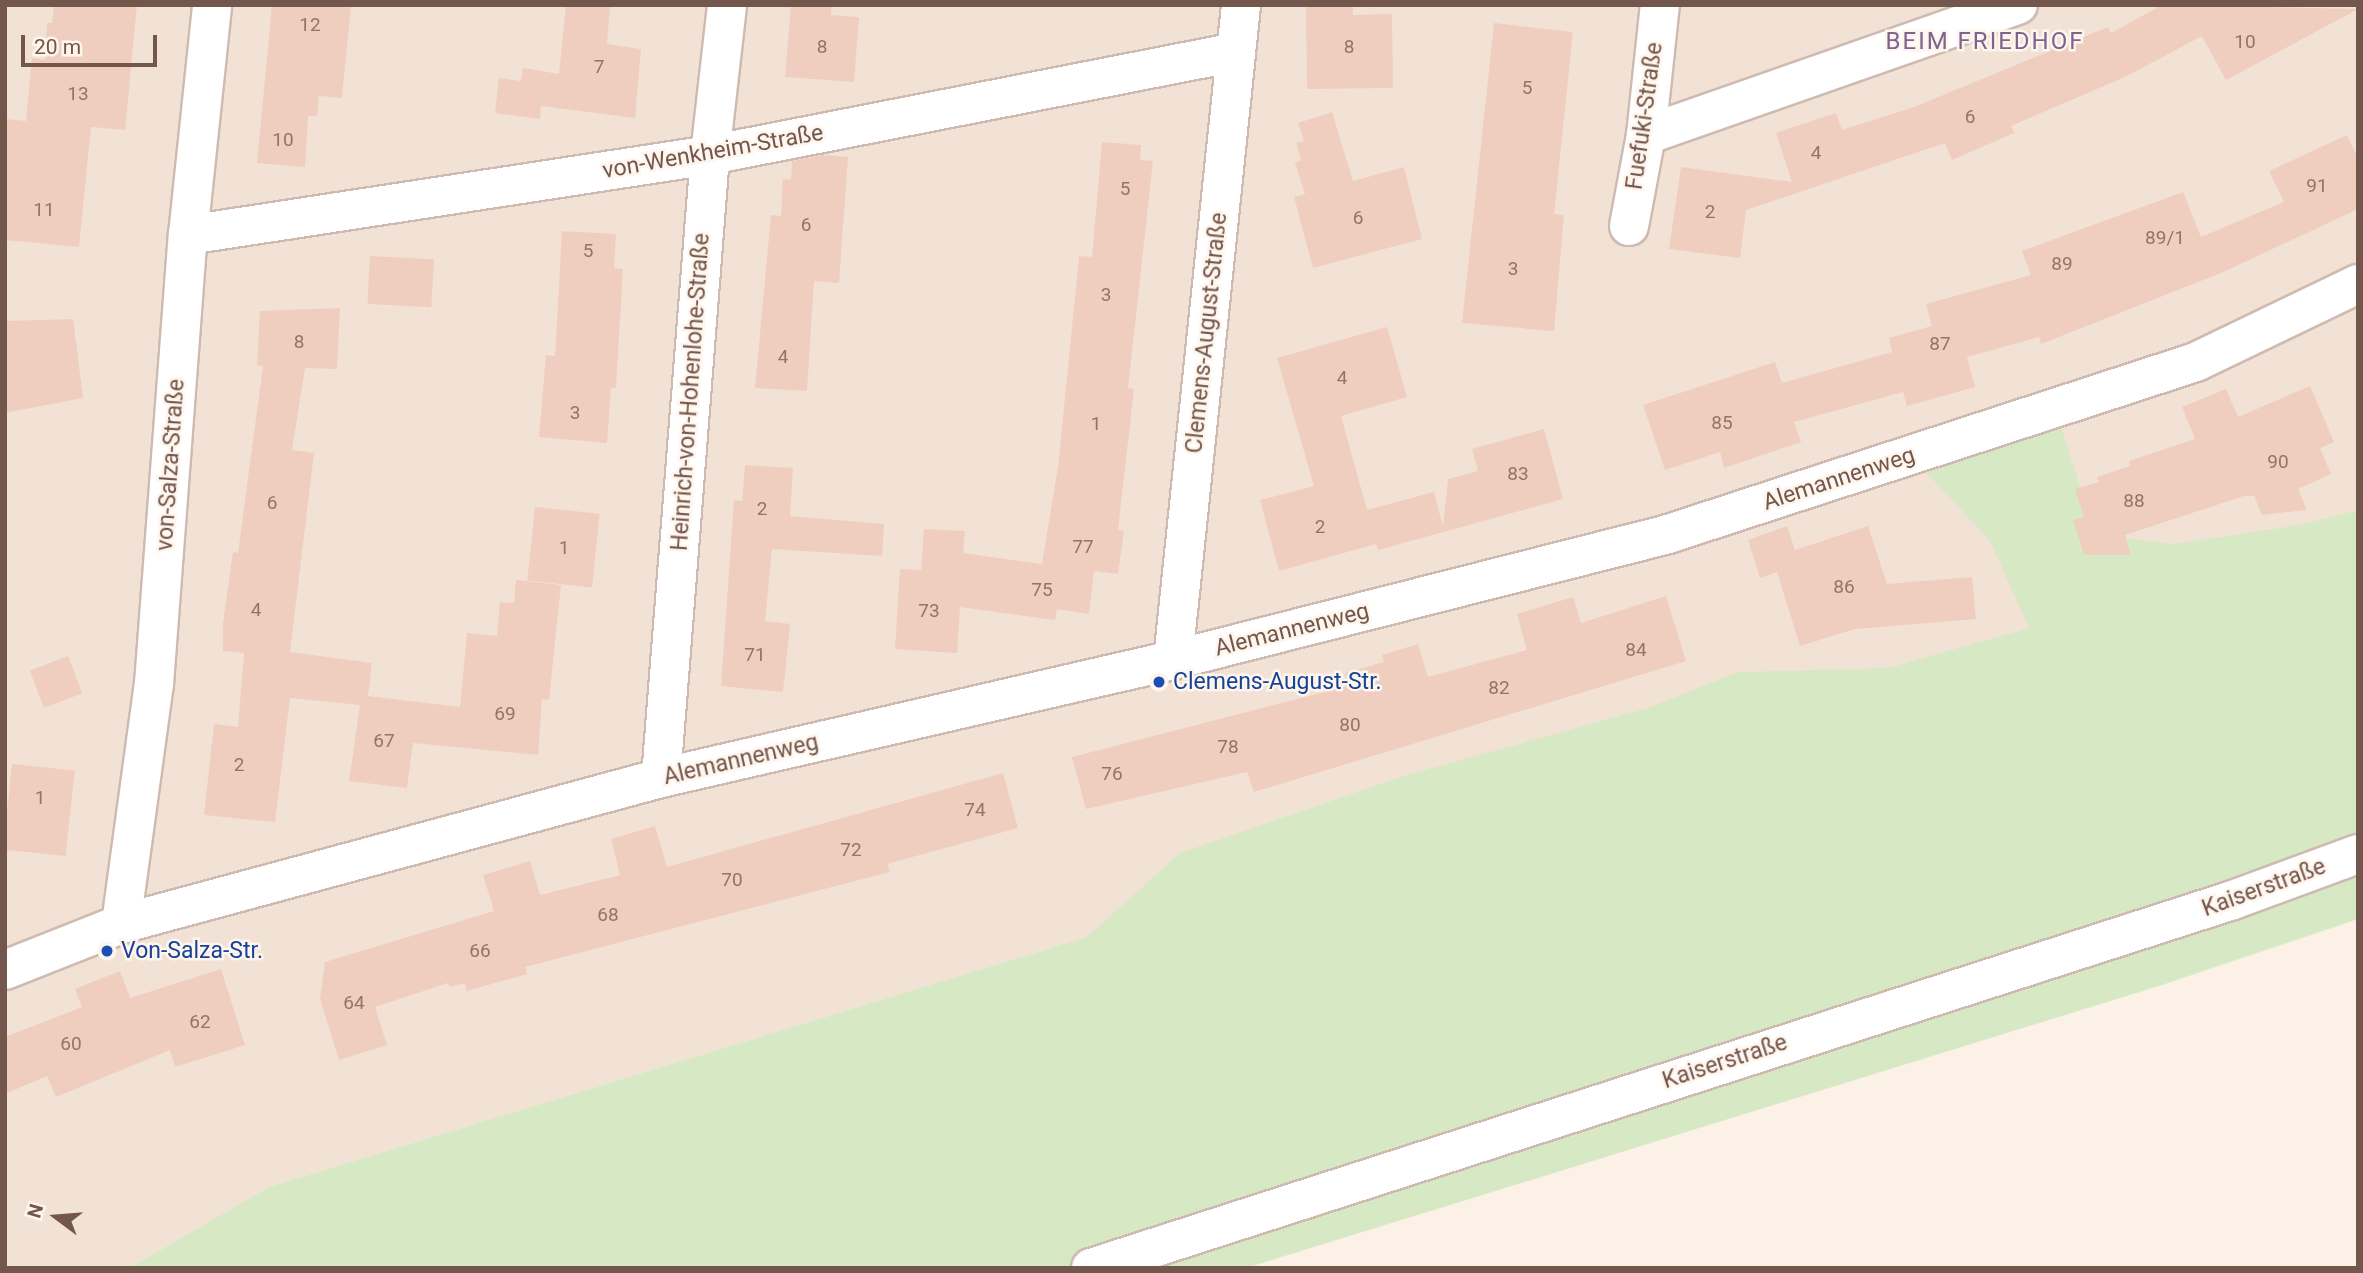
<!DOCTYPE html>
<meta charset="utf-8">
<style>
body{margin:0}
#map{position:relative;width:2363px;height:1273px;overflow:hidden;background:#fbf1e6;font-family:Roboto,sans-serif}
div>[style]{position:absolute}
.residential>*{inset:0;background:#f2e2d5}
.green>*{inset:0;background:#d7e8c5}
.building>*{inset:0;background:#efcebf;transform-origin:0 0}
.roads{filter:drop-shadow(2px 0 #cebab0) drop-shadow(-2px 0 #cebab0) drop-shadow(0 2px #cebab0) drop-shadow(0 -2px #cebab0)}
.minor>*{height:38px;margin:-19px;padding:0 19px;transform-origin:19px;border-radius:19px;background:#fff}
.dots>*{width:19px;height:19px;translate:-50% -50%;box-sizing:border-box;border:4px solid #fef5ec;border-radius:50%}
span{translate:-50% -50%;white-space:nowrap;text-align:center;line-height:1.15;-webkit-text-stroke:5px #fef5ec;paint-order:stroke}
.number-label{font-size:19px;color:#927469}
.number-label span{-webkit-text-stroke-width:0}
.street-label{font-size:23px;color:#73564c}
.transit-label{font-size:23px;color:#164399}
.left{translate:0 -50%;text-align:left}
.neighbourhood-label{font-size:24px;color:#7c648f;letter-spacing:2px}
.frame{position:absolute;inset:0;border:7px solid #73564c;pointer-events:none}
.north{position:absolute;left:21px;top:1182px;width:70px;height:70px;-webkit-text-stroke:5px #fef5ec;paint-order:stroke;rotate:286deg;font-size:19px;font-weight:700;line-height:28px;text-align:center;color:#73564c}
.north::after{content:'';display:block;margin:auto;width:24px;height:32px;background:#73564c;clip-path:polygon(50% 0,100% 100%,50% 72%,0 100%)}
.scale{position:absolute;left:21px;top:35px;width:136px;height:32px;box-sizing:border-box;border:4px solid #73564c;border-top:0;padding-left:9px;font-size:21px;line-height:24px;white-space:nowrap;color:#73564c;-webkit-text-stroke:5px #fef5ec;paint-order:stroke}
</style>
<div id="map">
<div class="residential">
<div style="clip-path:polygon(5px 5px,2358px 5px,2358px 608px,1087px 937px,269px 1187px,129px 1268px,5px 1268px)"></div>
</div>
<div class="green">
<div style="clip-path:polygon(2055px 408px,2095px 534px,2173px 544px,2299px 525px,2358px 510px,2358px 919px,2159px 986px,1246px 1268px,129px 1268px,269px 1187px,1087px 937px,1180px 853px,1404px 776px,1648px 708px,1738px 672px,1888px 668px,2029px 628px,1990px 541px,1910px 455px)"></div>
</div>
<div class="building">
<div style="clip-path:polygon(54px 5px,137px 5px,125px 130px,91px 127px,79px 247px,5px 240px,5px 119px,26px 121px,32px 58px,45px 60px,47px 23px,52px 23px)"></div>
<div style="clip-path:polygon(272px 5px,351px 5px,342px 98px,319px 96px,317px 116px,308px 116px,305px 167px,257px 163px)"></div>
<div style="clip-path:polygon(566px 5px,610px 5px,607px 44px,641px 49px,635px 118px,541px 106px,540px 119px,495px 113px,499px 78px,521px 81px,523px 68px,559px 74px)"></div>
<div style="clip-path:polygon(791px 5px,831px 5px,831px 15px,859px 17px,854px 82px,785px 77px)"></div>
<div style="clip-path:polygon(1306px 5px,1353px 5px,1353px 15px,1392px 14px,1393px 88px,1307px 89px)"></div>
<div style="clip-path:polygon(2162px 5px,2358px 9px,2226px 80px,2202px 36px,2127px 76px,2011px 126px,2014px 133px,1952px 160px,1945px 143px,1746px 210px,1740px 258px,1669px 249px,1681px 167px,1792px 182px,1776px 133px,1836px 113px,1842px 130px,1914px 107px,2108px 27px,2111px 33px)"></div>
<div style="clip-path:polygon(1494px 23px,1573px 32px,1554px 214px,1564px 215px,1554px 331px,1462px 323px)"></div>
<div style="clip-path:polygon(1332px 112px,1353px 181px,1404px 167px,1422px 239px,1313px 268px,1294px 197px,1305px 194px,1295px 163px,1301px 160px,1296px 143px,1304px 141px,1298px 123px)"></div>
<div style="clip-path:polygon(2347px 135px,2358px 158px,2358px 209px,2221px 273px,2041px 344px,2039px 337px,1967px 357px,1975px 387px,1907px 406px,1903px 392px,1794px 422px,1801px 442px,1724px 468px,1720px 452px,1665px 470px,1643px 405px,1775px 362px,1782px 383px,1892px 352px,1889px 338px,1932px 326px,1926px 304px,2031px 275px,2022px 251px,2183px 192px,2201px 237px,2284px 202px,2269px 171px)"></div>
<div style="clip-path:polygon(1102px 142px,1141px 145px,1140px 160px,1153px 161px,1128px 388px,1134px 389px,1118px 530px,1124px 531px,1118px 574px,1094px 571px,1089px 614px,1057px 609px,1055px 620px,960px 607px,957px 653px,895px 649px,900px 569px,921px 570px,924px 529px,965px 531px,963px 553px,1042px 564px,1058px 467px,1079px 256px,1092px 257px)"></div>
<div style="clip-path:polygon(823px 155px,848px 157px,839px 283px,814px 281px,807px 391px,755px 388px,771px 215px,781px 216px,783px 179px,791px 180px,792px 161px)"></div>
<div style="clip-path:polygon(562px 231px,616px 234px,614px 268px,623px 269px,616px 388px,611px 388px,607px 443px,539px 437px,546px 355px,555px 356px)"></div>
<div style="left:370px;top:256px;width:64px;height:48px;rotate:3deg"></div>
<div style="clip-path:polygon(340px 308px,337px 369px,305px 368px,292px 450px,314px 453px,290px 652px,372px 663px,368px 696px,460px 707px,467px 633px,497px 636px,500px 602px,514px 603px,516px 580px,561px 585px,549px 700px,542px 699px,538px 755px,413px 743px,407px 788px,349px 781px,360px 705px,290px 698px,275px 822px,204px 815px,214px 724px,238px 727px,244px 653px,223px 651px,223px 623px,233px 552px,238px 553px,263px 366px,257px 365px,260px 311px)"></div>
<div style="clip-path:polygon(73px 319px,83px 398px,5px 413px,5px 321px)"></div>
<div style="clip-path:polygon(1387px 327px,1407px 397px,1341px 416px,1367px 510px,1434px 492px,1443px 527px,1448px 479px,1478px 471px,1472px 449px,1544px 429px,1563px 499px,1378px 550px,1376px 544px,1279px 571px,1260px 500px,1314px 486px,1277px 358px)"></div>
<div style="clip-path:polygon(2310px 386px,2334px 442px,2320px 448px,2331px 474px,2298px 489px,2307px 510px,2262px 515px,2254px 496px,2244px 496px,2125px 535px,2131px 555px,2084px 555px,2073px 520px,2084px 517px,2075px 489px,2099px 482px,2097px 477px,2130px 466px,2129px 461px,2195px 439px,2182px 407px,2226px 389px,2238px 417px)"></div>
<div style="clip-path:polygon(745px 465px,793px 468px,790px 516px,884px 524px,882px 556px,772px 549px,765px 621px,790px 624px,783px 692px,721px 686px,734px 500px,742px 501px)"></div>
<div style="left:535px;top:507px;width:65px;height:74px;rotate:6deg"></div>
<div style="clip-path:polygon(1787px 526px,1795px 550px,1868px 526px,1887px 584px,1972px 577px,1976px 619px,1855px 629px,1800px 646px,1777px 572px,1760px 578px,1748px 540px)"></div>
<div style="clip-path:polygon(1666px 596px,1686px 661px,1254px 792px,1247px 772px,1086px 809px,1072px 757px,1348px 686px,1345px 673px,1384px 662px,1382px 655px,1418px 644px,1428px 677px,1527px 650px,1517px 614px,1573px 597px,1581px 623px)"></div>
<div style="left:68px;top:656px;width:40px;height:41px;rotate:69deg"></div>
<div style="left:12px;top:764px;width:63px;height:86px;rotate:6deg"></div>
<div style="clip-path:polygon(1003px 773px,1018px 828px,887px 864px,890px 872px,525px 967px,527px 974px,467px 991px,465px 983px,449px 987px,448px 983px,375px 1007px,387px 1045px,339px 1060px,320px 999px,325px 962px,494px 911px,483px 875px,530px 861px,540px 895px,620px 875px,611px 839px,655px 826px,667px 867px)"></div>
<div style="clip-path:polygon(221px 969px,245px 1045px,175px 1067px,170px 1050px,56px 1097px,47px 1076px,5px 1094px,5px 1037px,82px 1007px,75px 989px,120px 971px,130px 998px)"></div>
</div>
<div class="roads">
<div class="minor">
<div style="left:1646px;top:135px;width:394px;rotate:-19.3deg"></div>
<div style="left:1629px;top:226px;width:93px;rotate:-79.4deg"></div>
<div style="left:1646px;top:135px;width:131px;rotate:-83.9deg"></div>
<div style="left:188px;top:235px;width:528px;rotate:-8.71deg"></div>
<div style="left:710px;top:155px;width:536px;rotate:-11.08deg"></div>
<div style="left:1173px;top:660px;width:659px;rotate:-84.07deg"></div>
<div style="left:661px;top:778px;width:625px;rotate:-85.5deg"></div>
<div style="left:710px;top:155px;width:151px;rotate:-83.5deg"></div>
<div style="left:121px;top:924px;width:242px;rotate:-82.2deg"></div>
<div style="left:154px;top:684px;width:450px;rotate:-85.7deg"></div>
<div style="left:188px;top:235px;width:231px;rotate:-84deg"></div>
<div style="left:5px;top:970px;width:125px;rotate:-21.6deg"></div>
<div style="left:121px;top:924px;width:559px;rotate:-15.13deg"></div>
<div style="left:661px;top:778px;width:525px;rotate:-12.98deg"></div>
<div style="left:1173px;top:660px;width:508px;rotate:-14.26deg"></div>
<div style="left:1665px;top:535px;width:558px;rotate:-18.05deg"></div>
<div style="left:2196px;top:362px;width:180px;rotate:-25.7deg"></div>
<div style="left:1091px;top:1268px;width:1197px;rotate:-17.86deg"></div>
<div style="left:2230px;top:901px;width:136px;rotate:-20.2deg"></div>
</div>
</div>
<div class="dots">
<div style="left:1159px;top:682px;background:#1a4fb4"></div>
<div style="left:107px;top:951px;background:#1a4fb4"></div>
</div>
<div class="number-label">
<span style="left:310px;top:25px">12</span>
<span style="left:2245px;top:42px">10</span>
<span style="left:822px;top:47px">8</span>
<span style="left:1349px;top:47px">8</span>
<span style="left:599px;top:67px">7</span>
<span style="left:1527px;top:88px">5</span>
<span style="left:78px;top:94px">13</span>
<span style="left:1970px;top:117px">6</span>
<span style="left:283px;top:140px">10</span>
<span style="left:1816px;top:153px">4</span>
<span style="left:2317px;top:186px">91</span>
<span style="left:1125px;top:189px">5</span>
<span style="left:44px;top:210px">11</span>
<span style="left:1710px;top:212px">2</span>
<span style="left:1358px;top:218px">6</span>
<span style="left:806px;top:225px">6</span>
<span style="left:2165px;top:238px">89/1</span>
<span style="left:588px;top:251px">5</span>
<span style="left:2062px;top:264px">89</span>
<span style="left:1513px;top:269px">3</span>
<span style="left:1106px;top:295px">3</span>
<span style="left:299px;top:342px">8</span>
<span style="left:1940px;top:344px">87</span>
<span style="left:783px;top:357px">4</span>
<span style="left:1342px;top:378px">4</span>
<span style="left:575px;top:413px">3</span>
<span style="left:1722px;top:423px">85</span>
<span style="left:1096px;top:424px">1</span>
<span style="left:2278px;top:462px">90</span>
<span style="left:1518px;top:474px">83</span>
<span style="left:2134px;top:501px">88</span>
<span style="left:272px;top:503px">6</span>
<span style="left:762px;top:509px">2</span>
<span style="left:1320px;top:527px">2</span>
<span style="left:1083px;top:547px">77</span>
<span style="left:564px;top:548px">1</span>
<span style="left:1844px;top:587px">86</span>
<span style="left:1042px;top:590px">75</span>
<span style="left:256px;top:610px">4</span>
<span style="left:929px;top:611px">73</span>
<span style="left:1636px;top:650px">84</span>
<span style="left:755px;top:655px">71</span>
<span style="left:1499px;top:688px">82</span>
<span style="left:505px;top:714px">69</span>
<span style="left:1350px;top:725px">80</span>
<span style="left:384px;top:741px">67</span>
<span style="left:1228px;top:747px">78</span>
<span style="left:239px;top:765px">2</span>
<span style="left:1112px;top:774px">76</span>
<span style="left:40px;top:798px">1</span>
<span style="left:975px;top:810px">74</span>
<span style="left:851px;top:850px">72</span>
<span style="left:732px;top:880px">70</span>
<span style="left:608px;top:915px">68</span>
<span style="left:480px;top:951px">66</span>
<span style="left:354px;top:1003px">64</span>
<span style="left:200px;top:1022px">62</span>
<span style="left:71px;top:1044px">60</span>
</div>
<div class="street-label">
<span style="left:1645px;top:116px;rotate:-82deg">Fuefuki-Straße</span>
<span style="left:713px;top:152px;rotate:-10deg">von-Wenkheim-Straße</span>
<span style="left:1207px;top:333px;rotate:-84deg">Clemens-August-Straße</span>
<span style="left:691px;top:392px;rotate:-86deg">Heinrich-von-Hohenlohe-Straße</span>
<span style="left:171px;top:465px;rotate:-86deg">von-Salza-Straße</span>
<span style="left:1839px;top:479px;rotate:-18deg">Alemannenweg</span>
<span style="left:1292px;top:630px;rotate:-14deg">Alemannenweg</span>
<span style="left:741px;top:760px;rotate:-13deg">Alemannenweg</span>
<span style="left:2264px;top:888px;rotate:-20deg">Kaiserstraße</span>
<span style="left:1725px;top:1062px;rotate:-18deg">Kaiserstraße</span>
</div>
<div class="transit-label">
<span class="left" style="left:1173px;top:682px">Clemens-August-Str.</span>
<span class="left" style="left:121px;top:951px">Von-Salza-Str.</span>
</div>
<div class="neighbourhood-label">
<span style="left:1985px;top:42px">BEIM FRIEDHOF</span>
</div>
<div class="frame"></div>
<div class="north">N</div>
<div class="scale">20 m</div>
</div>
